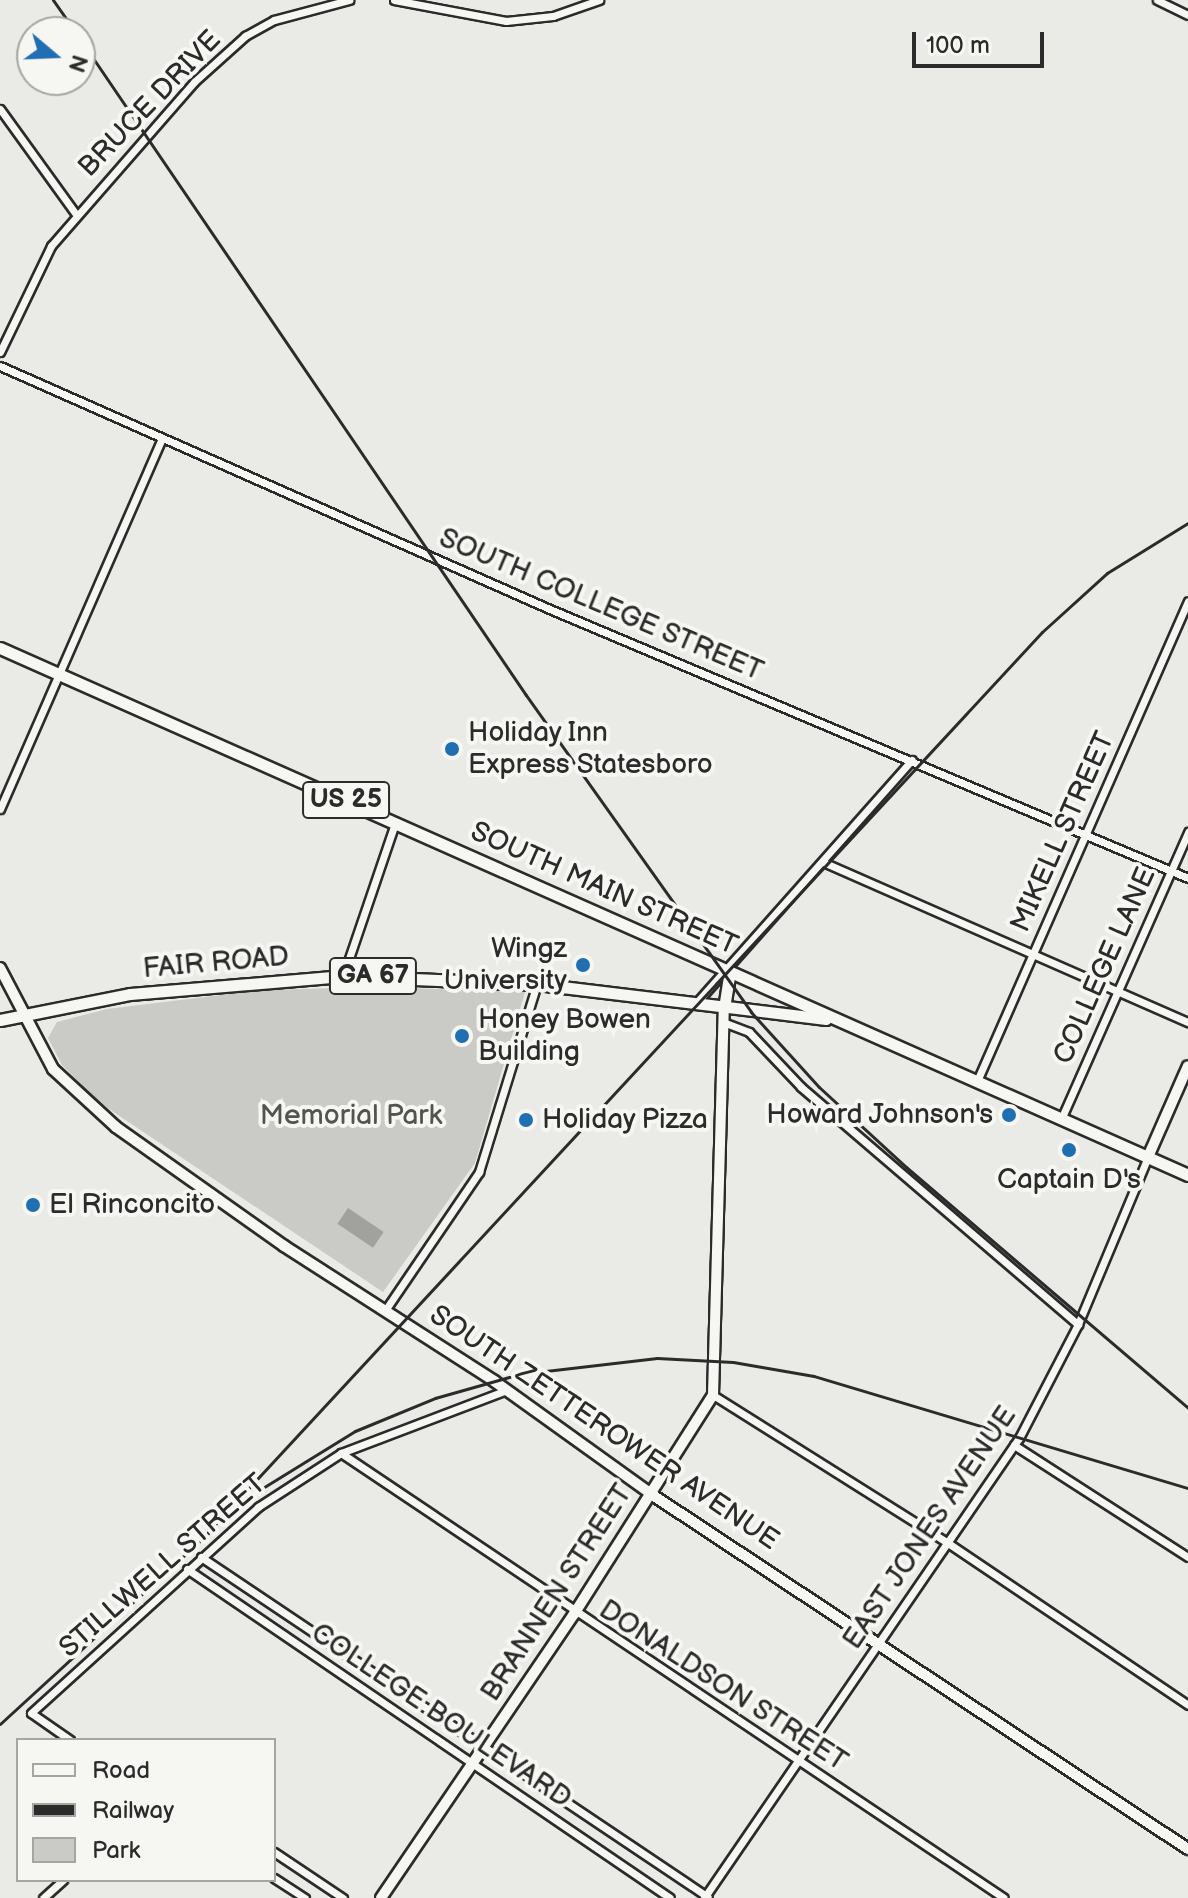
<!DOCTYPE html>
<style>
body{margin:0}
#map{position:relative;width:1188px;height:1898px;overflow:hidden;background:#eaeae6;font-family:"Balsamiq Sans",sans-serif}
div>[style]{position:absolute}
.green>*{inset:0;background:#cacac7}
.water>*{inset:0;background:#a1a19e;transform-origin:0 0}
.roads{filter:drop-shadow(2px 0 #2b2b2b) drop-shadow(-2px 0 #2b2b2b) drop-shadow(0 2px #2b2b2b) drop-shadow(0 -2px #2b2b2b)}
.street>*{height:7px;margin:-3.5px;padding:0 3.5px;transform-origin:3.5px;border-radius:3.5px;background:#f6f6f2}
.secondary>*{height:10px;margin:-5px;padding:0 5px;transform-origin:5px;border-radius:5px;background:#f6f6f2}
.primary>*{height:11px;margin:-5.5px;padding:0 5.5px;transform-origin:5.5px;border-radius:5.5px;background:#f6f6f2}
.rail>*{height:3px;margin:-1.5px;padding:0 1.5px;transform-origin:1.5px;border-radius:1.5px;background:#2b2b2b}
.dots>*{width:22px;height:22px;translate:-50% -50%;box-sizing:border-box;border:4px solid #f6f6f2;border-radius:50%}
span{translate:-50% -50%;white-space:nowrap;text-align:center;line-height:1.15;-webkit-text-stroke:8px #f6f6f2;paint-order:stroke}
.shield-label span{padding:2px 6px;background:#f6f6f2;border:2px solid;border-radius:6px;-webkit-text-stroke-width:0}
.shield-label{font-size:26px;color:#2b2b2b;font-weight:700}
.street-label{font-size:28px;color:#2b2b2b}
.poi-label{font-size:28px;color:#2b2b2b}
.left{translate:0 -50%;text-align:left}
.right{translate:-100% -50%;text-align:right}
.park-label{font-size:28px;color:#535352}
.legend{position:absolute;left:16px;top:1738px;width:260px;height:144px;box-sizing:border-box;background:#f6f6f2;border:2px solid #a5a5a2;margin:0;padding:10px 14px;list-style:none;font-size:24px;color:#2b2b2b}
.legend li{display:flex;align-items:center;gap:16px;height:40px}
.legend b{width:40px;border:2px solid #a5a5a2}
.north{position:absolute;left:16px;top:16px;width:80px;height:80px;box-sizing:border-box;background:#f6f6f2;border:2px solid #a5a5a2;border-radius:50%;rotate:109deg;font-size:22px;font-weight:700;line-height:32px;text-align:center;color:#2b2b2b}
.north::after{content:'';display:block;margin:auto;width:28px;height:36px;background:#1f6fb2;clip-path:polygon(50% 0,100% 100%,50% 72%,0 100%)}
.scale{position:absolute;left:912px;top:32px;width:132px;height:36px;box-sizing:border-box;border:4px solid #2b2b2b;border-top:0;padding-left:10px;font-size:24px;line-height:28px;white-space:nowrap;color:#2b2b2b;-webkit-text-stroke:6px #f6f6f2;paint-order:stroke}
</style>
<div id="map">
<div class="green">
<div style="clip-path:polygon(380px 987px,525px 992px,475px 1163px,383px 1292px,97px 1101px,62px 1065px,48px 1038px,57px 1022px,107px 1009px,263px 990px)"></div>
</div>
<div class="water">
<div style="left:348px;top:1208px;width:43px;height:19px;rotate:34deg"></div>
</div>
<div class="roads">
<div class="street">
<div style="left:394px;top:0;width:114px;rotate:10.6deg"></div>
<div style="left:506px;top:21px;width:47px;rotate:-6.1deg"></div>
<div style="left:553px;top:16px;width:49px;rotate:-19.2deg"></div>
<div style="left:1157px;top:0;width:34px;rotate:26deg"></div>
<div style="left:0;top:109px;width:128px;rotate:54.2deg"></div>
<div style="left:0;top:352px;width:118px;rotate:-64.3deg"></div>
<div style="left:51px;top:246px;width:218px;rotate:-48.9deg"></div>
<div style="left:194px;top:82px;width:69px;rotate:-42deg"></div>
<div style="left:245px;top:36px;width:33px;rotate:-29deg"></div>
<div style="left:274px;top:20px;width:78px;rotate:-14.9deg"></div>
<div style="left:0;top:366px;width:604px;rotate:23.85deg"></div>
<div style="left:552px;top:610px;width:690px;rotate:22.85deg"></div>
<div style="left:0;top:809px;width:404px;rotate:-66.4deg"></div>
<div style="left:823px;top:862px;width:399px;rotate:23.7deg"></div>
<div style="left:343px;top:976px;width:162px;rotate:-71.2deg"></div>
<div style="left:696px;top:1003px;width:325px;rotate:-48.4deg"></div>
<div style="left:723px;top:1022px;width:28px;rotate:21deg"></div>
<div style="left:749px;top:1032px;width:76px;rotate:46.6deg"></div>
<div style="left:801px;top:1087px;width:365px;rotate:40.6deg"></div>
<div style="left:977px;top:1081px;width:524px;rotate:-66.27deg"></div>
<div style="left:1062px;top:1117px;width:312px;rotate:-66.1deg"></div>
<div style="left:386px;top:1309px;width:166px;rotate:-55.8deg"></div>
<div style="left:479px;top:1172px;width:197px;rotate:-72.9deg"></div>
<div style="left:713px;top:1395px;width:278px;rotate:32.2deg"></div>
<div style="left:948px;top:1543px;width:290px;rotate:34deg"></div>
<div style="left:1014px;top:1445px;width:207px;rotate:32.8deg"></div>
<div style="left:341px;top:1453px;width:798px;rotate:33.87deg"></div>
<div style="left:201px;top:1557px;width:610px;rotate:33.85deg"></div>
<div style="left:187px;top:1569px;width:584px;rotate:34.26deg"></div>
<div style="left:70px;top:1740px;width:47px;rotate:-145.3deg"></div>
<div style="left:31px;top:1713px;width:307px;rotate:-42.2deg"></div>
<div style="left:258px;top:1507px;width:99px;rotate:-33deg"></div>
<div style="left:341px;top:1453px;width:178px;rotate:-20.8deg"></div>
<div style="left:274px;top:1852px;width:83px;rotate:33.7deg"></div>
<div style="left:274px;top:1878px;width:37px;rotate:33deg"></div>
<div style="left:43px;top:1898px;width:27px;rotate:-42deg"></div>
<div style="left:704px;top:1898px;width:558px;rotate:-55.6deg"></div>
<div style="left:1019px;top:1438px;width:128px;rotate:-62.6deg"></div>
<div style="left:1078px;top:1324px;width:181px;rotate:-67.3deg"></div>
</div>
<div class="secondary">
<div style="left:0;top:968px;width:114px;rotate:62.3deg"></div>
<div style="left:53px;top:1069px;width:86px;rotate:42.6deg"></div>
<div style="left:116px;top:1127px;width:206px;rotate:35.3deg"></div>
<div style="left:284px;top:1246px;width:250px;rotate:32.7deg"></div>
<div style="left:494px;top:1381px;width:193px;rotate:35.7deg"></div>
<div style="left:651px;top:1494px;width:644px;rotate:33.47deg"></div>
<div style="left:1148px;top:1157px;width:99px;rotate:-66.3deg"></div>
<div style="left:381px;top:1898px;width:343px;rotate:-55.8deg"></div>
<div style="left:574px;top:1614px;width:259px;rotate:-57.6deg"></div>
<div style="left:713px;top:1395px;width:387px;rotate:-88.4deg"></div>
</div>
<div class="primary">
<div style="left:0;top:648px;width:1300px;rotate:23.92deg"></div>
<div style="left:724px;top:1008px;width:36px;rotate:-81deg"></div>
<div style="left:0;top:1020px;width:133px;rotate:-11.3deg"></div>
<div style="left:130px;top:994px;width:214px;rotate:-4.8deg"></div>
<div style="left:343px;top:976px;width:194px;rotate:2.4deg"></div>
<div style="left:537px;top:984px;width:291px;rotate:6.9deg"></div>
</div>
</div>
<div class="rail">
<div style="left:53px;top:0;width:39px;rotate:55deg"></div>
<div style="left:80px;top:39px;width:793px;rotate:55.79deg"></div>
<div style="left:526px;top:695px;width:389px;rotate:54.6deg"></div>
<div style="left:751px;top:1012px;width:101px;rotate:47.8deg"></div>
<div style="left:819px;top:1087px;width:118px;rotate:42.6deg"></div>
<div style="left:906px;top:1167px;width:371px;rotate:40.5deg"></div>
<div style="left:261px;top:1489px;width:110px;rotate:-31.7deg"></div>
<div style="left:355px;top:1431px;width:87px;rotate:-22.4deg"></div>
<div style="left:435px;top:1398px;width:88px;rotate:-15.8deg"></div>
<div style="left:520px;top:1374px;width:138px;rotate:-6.7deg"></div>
<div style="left:657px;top:1358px;width:76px;rotate:3deg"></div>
<div style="left:733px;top:1362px;width:82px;rotate:9.8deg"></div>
<div style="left:814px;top:1376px;width:390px;rotate:16.7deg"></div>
<div style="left:208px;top:1532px;width:1227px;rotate:-47.18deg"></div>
<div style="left:1042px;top:632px;width:88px;rotate:-42.2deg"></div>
<div style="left:1107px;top:573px;width:95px;rotate:-31.7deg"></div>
<div style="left:0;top:1724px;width:292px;rotate:-42.5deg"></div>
</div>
<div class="dots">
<div style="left:452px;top:749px;background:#1f6fb2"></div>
<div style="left:583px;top:965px;background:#1f6fb2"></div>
<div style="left:462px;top:1036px;background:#1f6fb2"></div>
<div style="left:1009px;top:1115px;background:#1f6fb2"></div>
<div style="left:526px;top:1120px;background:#1f6fb2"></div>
<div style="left:1069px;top:1150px;background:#1f6fb2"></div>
<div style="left:33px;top:1205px;background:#1f6fb2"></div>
</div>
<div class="shield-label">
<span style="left:346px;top:800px">US 25</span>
<span style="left:373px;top:976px">GA 67</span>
</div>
<div class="street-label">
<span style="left:150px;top:104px;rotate:-46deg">BRUCE DRIVE</span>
<span style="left:601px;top:605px;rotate:23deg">SOUTH COLLEGE STREET</span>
<span style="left:1063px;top:832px;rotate:-66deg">MIKELL STREET</span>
<span style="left:604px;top:889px;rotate:24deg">SOUTH MAIN STREET</span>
<span style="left:216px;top:963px;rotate:-5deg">FAIR ROAD</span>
<span style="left:1105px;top:966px;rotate:-66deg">COLLEGE LANE</span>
<span style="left:604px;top:1428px;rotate:34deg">SOUTH ZETTEROWER AVENUE</span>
<span style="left:930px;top:1528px;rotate:-56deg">EAST JONES AVENUE</span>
<span style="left:163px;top:1566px;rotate:-41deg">STILLWELL STREET</span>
<span style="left:557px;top:1593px;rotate:-57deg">BRANNEN STREET</span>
<span style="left:723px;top:1686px;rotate:33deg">DONALDSON STREET</span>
<span style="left:441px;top:1716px;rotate:34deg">COLLEGE BOULEVARD</span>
</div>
<div class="poi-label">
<span class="left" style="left:468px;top:749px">Holiday Inn<br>Express Statesboro</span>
<span class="right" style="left:567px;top:965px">Wingz<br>University</span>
<span class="left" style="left:478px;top:1036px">Honey Bowen<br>Building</span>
<span class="right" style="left:993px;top:1115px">Howard Johnson's</span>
<span class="left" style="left:542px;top:1120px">Holiday Pizza</span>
<span style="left:1069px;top:1180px">Captain D's</span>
<span class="left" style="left:49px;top:1205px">El Rinconcito</span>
</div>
<div class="park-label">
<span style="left:351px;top:1116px">Memorial Park</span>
</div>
<ul class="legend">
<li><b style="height:10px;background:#f6f6f2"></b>Road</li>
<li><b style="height:10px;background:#2b2b2b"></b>Railway</li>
<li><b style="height:22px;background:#cacac7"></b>Park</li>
</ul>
<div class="north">N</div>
<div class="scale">100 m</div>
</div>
